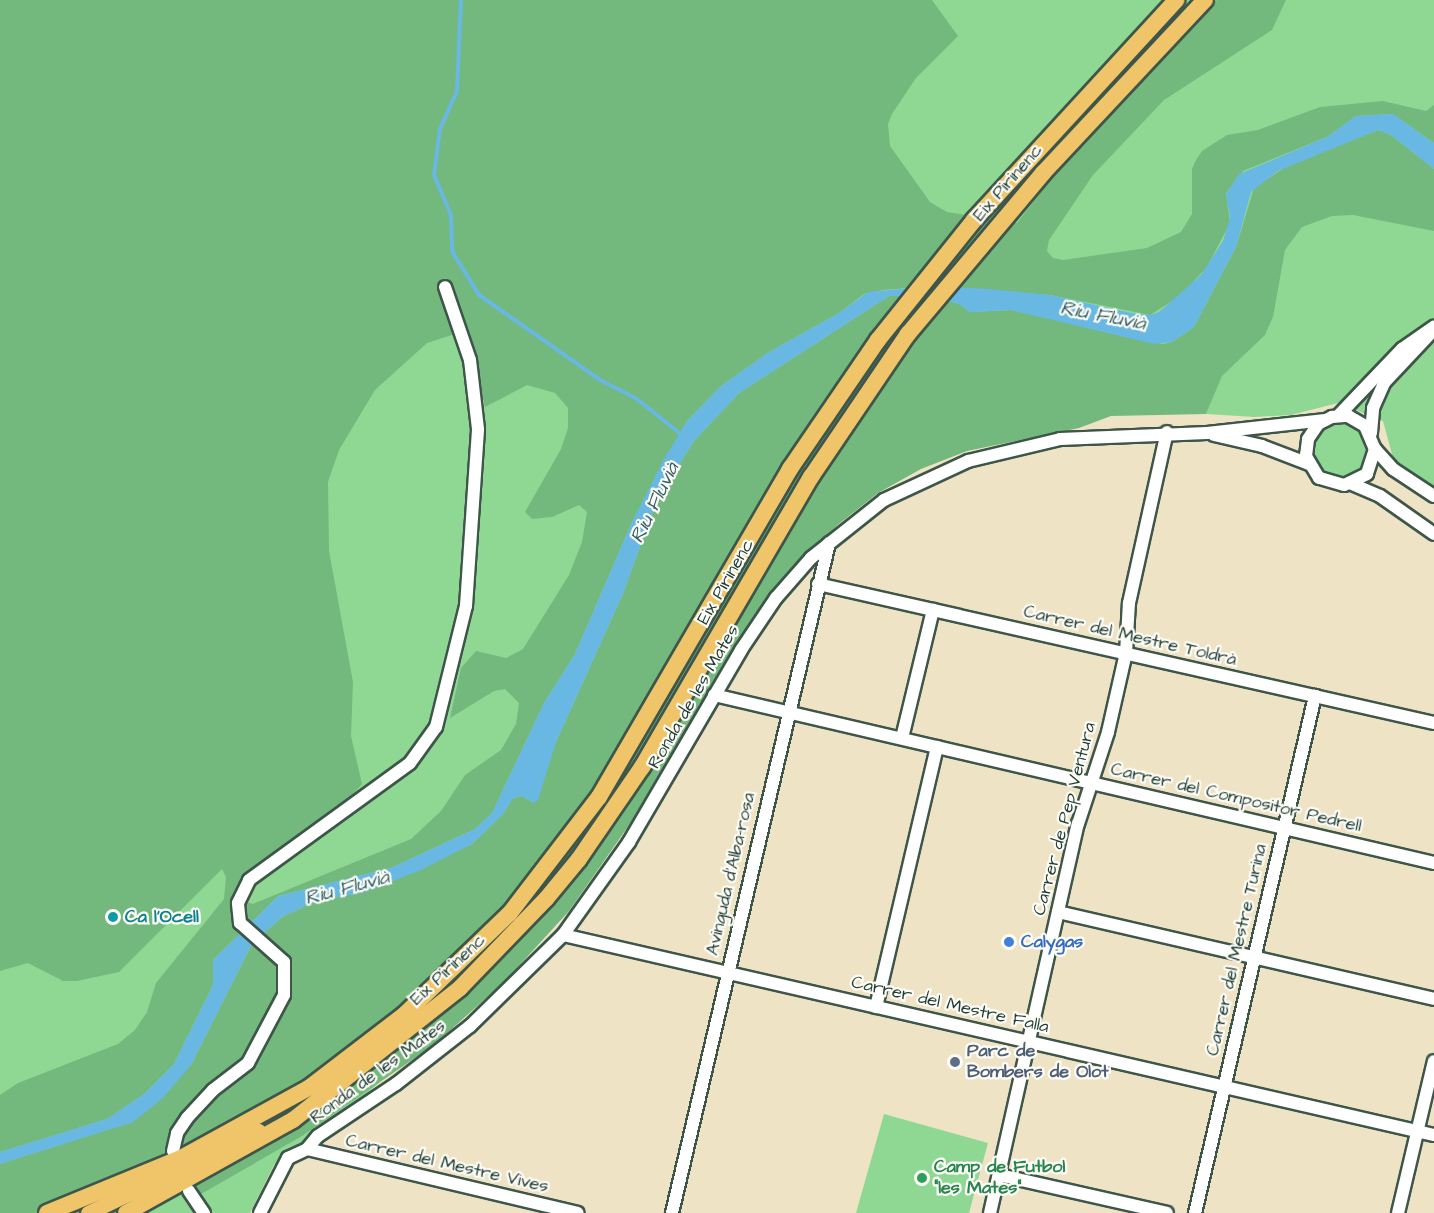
<!DOCTYPE html>
<meta charset="utf-8">
<style>
body{margin:0}
#map{position:relative;width:1434px;height:1213px;overflow:hidden;background:#efe3c5;font-family:"Architects Daughter",sans-serif}
div>[style]{position:absolute}
.green>*{inset:0;background:#8fd893}
.round{border-radius:50%}
.forest>*{inset:0;background:#73b87d}
.water>*{inset:0;background:#68b8e3}
.stream>*{height:4px;margin:-2px;padding:0 2px;transform-origin:2px;border-radius:2px;background:#68b8e3}
.roads{filter:drop-shadow(2px 0 #3e564a) drop-shadow(-2px 0 #3e564a) drop-shadow(0 2px #3e564a) drop-shadow(0 -2px #3e564a)}
.minor>*{height:12px;margin:-6px;padding:0 6px;transform-origin:6px;border-radius:6px;background:#fff}
.major>*{height:15px;margin:-7.5px;padding:0 7.5px;transform-origin:7.5px;border-radius:7.5px;background:#f0c469}
.highway>*{height:16px;margin:-8px;padding:0 8px;transform-origin:8px;border-radius:8px;background:#f0c469}
.dots>*{width:16px;height:16px;translate:-50% -50%;box-sizing:border-box;border:3px solid #fdfcf7;border-radius:50%}
span{translate:-50% -50%;white-space:nowrap;text-align:center;line-height:1.15;-webkit-text-stroke:4.5px #fdfcf7;paint-order:stroke}
.street-label{font-size:18px;color:#1f3d34}
.culture-label{font-size:18px;color:#0d838f;font-weight:700}
.left{translate:0 -50%;text-align:left}
.shop-label{font-size:18px;color:#366cbe;font-weight:700}
.service-label{font-size:18px;color:#4e5e75;font-weight:700}
.leisure-label{font-size:18px;color:#27864d;font-weight:700}
.water-label{font-size:20px;color:#356269;font-style:italic}
</style>
<div id="map">
<div class="green">
<div style="clip-path:polygon(0 0,1434px 0,1434px 489px,1393px 458px,1383px 421px,1338px 403px,1291px 415px,1254px 417px,1206px 414px,1210px 404px,997px 416px,830px 512px,460px 1011px,364px 1096px,274px 1165px,250px 1213px,0 1213px)"></div>
<div class="round" style="left:1314px;top:423px;width:54px;height:54px"></div>
<div style="clip-path:polygon(884px 1114px,988px 1143px,969px 1213px,856px 1213px)"></div>
</div>
<div class="forest">
<div style="clip-path:polygon(evenodd,0 0,932px 0,958px 36px,916px 78px,892px 114px,888px 124px,890px 146px,930px 202px,947px 212px,1017px 223px,1066px 160px,1217px 0,1286px 0,1272px 30px,1164px 100px,1093px 175px,1049px 240px,1047px 251px,1053px 258px,1063px 260px,1147px 248px,1181px 232px,1192px 214px,1192px 169px,1196px 160px,1202px 151px,1227px 135px,1258px 130px,1320px 107px,1383px 101px,1426px 111px,1434px 105px,1434px 143px,1393px 114px,1356px 116px,1327px 137px,1243px 171px,1226px 193px,1230px 223px,1207px 267px,1180px 296px,1150px 315px,1050px 295px,933px 286px,883px 290px,864px 294px,839px 313px,769px 352px,721px 386px,687px 421px,632px 522px,575px 654px,544px 703px,492px 813px,475px 829px,391px 868px,278px 896px,213px 960px,213px 985px,174px 1064px,144px 1094px,107px 1119px,0 1152px,0 1095px,18px 1083px,118px 1044px,135px 1030px,147px 1012px,156px 983px,224px 899px,226px 877px,222px 869px,119px 972px,77px 981px,63px 981px,28px 963px,0 971px,0 0,467px 330px,485px 407px,527px 385px,555px 393px,568px 408px,568px 428px,561px 449px,525px 512px,532px 519px,552px 517px,579px 505px,587px 512px,582px 542px,569px 575px,523px 649px,506px 658px,476px 651px,461px 668px,450px 718px,494px 691px,505px 689px,519px 703px,516px 724px,501px 750px,465px 775px,441px 811px,411px 839px,253px 904px,234px 899px,243px 874px,345px 803px,362px 784px,351px 736px,353px 682px,329px 551px,328px 482px,339px 450px,375px 390px,427px 343px,467px 330px)"></div>
<div style="clip-path:polygon(1378px 130px,1391px 135px,1434px 169px,1434px 231px,1353px 215px,1332px 216px,1302px 227px,1285px 250px,1273px 317px,1265px 335px,1222px 376px,1206px 414px,1111px 416px,1079px 428px,967px 451px,921px 469px,878px 493px,840px 523px,799px 560px,762px 604px,732px 649px,648px 798px,569px 911px,506px 980px,435px 1044px,302px 1136px,201px 1194px,193px 1187px,138px 1213px,0 1213px,0 1164px,132px 1122px,191px 1065px,252px 944px,282px 917px,316px 901px,365px 892px,472px 844px,504px 813px,512px 799px,522px 796px,534px 803px,556px 742px,623px 594px,657px 500px,694px 441px,739px 393px,889px 296px,931px 296px,959px 304px,970px 312px,1011px 310px,1163px 344px,1172px 342px,1194px 327px,1236px 247px,1254px 188px,1287px 166px)"></div>
</div>
<div class="water">
<div style="clip-path:polygon(1393px 114px,1434px 143px,1434px 169px,1391px 135px,1378px 130px,1278px 171px,1251px 192px,1236px 247px,1194px 327px,1172px 342px,1154px 344px,1011px 310px,970px 312px,959px 304px,931px 296px,889px 296px,739px 393px,694px 441px,657px 500px,623px 594px,556px 742px,538px 800px,534px 803px,522px 796px,512px 799px,504px 813px,472px 844px,421px 870px,365px 892px,316px 901px,282px 917px,252px 944px,191px 1065px,163px 1098px,133px 1122px,0 1164px,0 1152px,107px 1119px,144px 1094px,174px 1064px,213px 985px,213px 960px,278px 896px,391px 868px,475px 829px,492px 813px,544px 703px,575px 654px,632px 522px,664px 459px,687px 421px,721px 386px,769px 352px,839px 313px,868px 292px,933px 286px,989px 289px,1050px 295px,1131px 313px,1150px 315px,1159px 312px,1201px 275px,1223px 241px,1230px 218px,1226px 194px,1239px 174px,1327px 137px,1356px 116px)"></div>
</div>
<div class="stream">
<div style="left:461px;top:0;width:91px;rotate:92.5deg"></div>
<div style="left:457px;top:91px;width:42px;rotate:114.1deg"></div>
<div style="left:440px;top:129px;width:46px;rotate:97.4deg"></div>
<div style="left:434px;top:175px;width:43px;rotate:67deg"></div>
<div style="left:451px;top:215px;width:36px;rotate:88deg"></div>
<div style="left:452px;top:251px;width:52px;rotate:58.5deg"></div>
<div style="left:479px;top:295px;width:150px;rotate:35deg"></div>
<div style="left:602px;top:381px;width:39px;rotate:27deg"></div>
<div style="left:637px;top:399px;width:58px;rotate:38.7deg"></div>
</div>
<div class="roads">
<div class="minor">
<div style="left:1338px;top:416px;width:93px;rotate:-46.3deg"></div>
<div style="left:1402px;top:349px;width:39px;rotate:-35deg"></div>
<div style="left:1371px;top:433px;width:25px;rotate:-85deg"></div>
<div style="left:1373px;top:408px;width:27px;rotate:-66deg"></div>
<div style="left:1384px;top:383px;width:69px;rotate:-46.8deg"></div>
<div style="left:1214px;top:435px;width:49px;rotate:12.9deg"></div>
<div style="left:1262px;top:446px;width:50px;rotate:21deg"></div>
<div style="left:1375px;top:449px;width:26px;rotate:108deg"></div>
<div style="left:1367px;top:474px;width:25px;rotate:154deg"></div>
<div style="left:1344px;top:485px;width:26px;rotate:-164deg"></div>
<div style="left:1319px;top:478px;width:26px;rotate:-121deg"></div>
<div style="left:1306px;top:456px;width:17px;rotate:-83deg"></div>
<div style="left:1308px;top:439px;width:18px;rotate:-56deg"></div>
<div style="left:1318px;top:424px;width:16px;rotate:-27deg"></div>
<div style="left:1332px;top:417px;width:16px;rotate:-4deg"></div>
<div style="left:1348px;top:416px;width:20px;rotate:30deg"></div>
<div style="left:1365px;top:426px;width:25px;rotate:67deg"></div>
<div style="left:1375px;top:449px;width:27px;rotate:48deg"></div>
<div style="left:1393px;top:469px;width:49px;rotate:33.4deg"></div>
<div style="left:1352px;top:484px;width:30px;rotate:23deg"></div>
<div style="left:1380px;top:496px;width:66px;rotate:35.1deg"></div>
<div style="left:818px;top:584px;width:631px;rotate:12.72deg"></div>
<div style="left:714px;top:695px;width:739px;rotate:13.13deg"></div>
<div style="left:902px;top:738px;width:132px;rotate:-76.4deg"></div>
<div style="left:1058px;top:912px;width:386px;rotate:13deg"></div>
<div style="left:563px;top:935px;width:894px;rotate:12.93deg"></div>
<div style="left:876px;top:1007px;width:267px;rotate:-76.8deg"></div>
<div style="left:307px;top:1149px;width:17px;rotate:-50deg"></div>
<div style="left:318px;top:1136px;width:94px;rotate:-33.7deg"></div>
<div style="left:396px;top:1084px;width:94px;rotate:-38.1deg"></div>
<div style="left:470px;top:1026px;width:130px;rotate:-44.4deg"></div>
<div style="left:563px;top:935px;width:114px;rotate:-54.6deg"></div>
<div style="left:629px;top:842px;width:222px;rotate:-59.7deg"></div>
<div style="left:741px;top:650px;width:63px;rotate:-56.1deg"></div>
<div style="left:776px;top:598px;width:53px;rotate:-48.8deg"></div>
<div style="left:811px;top:558px;width:93px;rotate:-38.5deg"></div>
<div style="left:884px;top:500px;width:93px;rotate:-24.9deg"></div>
<div style="left:968px;top:461px;width:95px;rotate:-13.4deg"></div>
<div style="left:1060px;top:439px;width:147px;rotate:-2.3deg"></div>
<div style="left:1207px;top:433px;width:119px;rotate:-6.3deg"></div>
<div style="left:173px;top:1151px;width:18px;rotate:-77deg"></div>
<div style="left:177px;top:1133px;width:18px;rotate:-56deg"></div>
<div style="left:187px;top:1118px;width:38px;rotate:-47deg"></div>
<div style="left:213px;top:1090px;width:44px;rotate:-37.6deg"></div>
<div style="left:248px;top:1063px;width:77px;rotate:-62.1deg"></div>
<div style="left:284px;top:995px;width:33px;rotate:-90deg"></div>
<div style="left:284px;top:962px;width:59px;rotate:-138.4deg"></div>
<div style="left:240px;top:923px;width:20px;rotate:-96deg"></div>
<div style="left:238px;top:903px;width:25px;rotate:-64deg"></div>
<div style="left:249px;top:880px;width:199px;rotate:-36deg"></div>
<div style="left:410px;top:763px;width:44px;rotate:-54.2deg"></div>
<div style="left:436px;top:727px;width:125px;rotate:-76.1deg"></div>
<div style="left:466px;top:606px;width:177px;rotate:-86.1deg"></div>
<div style="left:478px;top:429px;width:69px;rotate:-96.6deg"></div>
<div style="left:470px;top:360px;width:77px;rotate:-108.9deg"></div>
<div style="left:999px;top:1175px;width:172px;rotate:12.7deg"></div>
<div style="left:189px;top:1191px;width:27px;rotate:56deg"></div>
<div style="left:260px;top:1213px;width:62px;rotate:-63deg"></div>
<div style="left:288px;top:1158px;width:21px;rotate:-25deg"></div>
<div style="left:307px;top:1149px;width:278px;rotate:13.3deg"></div>
<div style="left:672px;top:1213px;width:688px;rotate:-76.81deg"></div>
<div style="left:990px;top:1213px;width:399px;rotate:-77.3deg"></div>
<div style="left:1078px;top:824px;width:97px;rotate:-71.9deg"></div>
<div style="left:1108px;top:732px;width:81px;rotate:-77.2deg"></div>
<div style="left:1126px;top:653px;width:50px;rotate:-86.6deg"></div>
<div style="left:1129px;top:603px;width:175px;rotate:-77.5deg"></div>
<div style="left:1195px;top:1213px;width:531px;rotate:-76.93deg"></div>
<div style="left:1398px;top:1213px;width:156px;rotate:-76.7deg"></div>
</div>
<div class="major">
<div style="left:88px;top:1213px;width:189px;rotate:-25.8deg"></div>
</div>
<div class="highway">
<div style="left:47px;top:1213px;width:145px;rotate:-22.3deg"></div>
<div style="left:181px;top:1158px;width:147px;rotate:-28.8deg"></div>
<div style="left:310px;top:1087px;width:118px;rotate:-37.5deg"></div>
<div style="left:404px;top:1015px;width:147px;rotate:-43.9deg"></div>
<div style="left:510px;top:913px;width:146px;rotate:-52.5deg"></div>
<div style="left:599px;top:797px;width:380px;rotate:-59.8deg"></div>
<div style="left:790px;top:469px;width:156px;rotate:-55.7deg"></div>
<div style="left:878px;top:340px;width:154px;rotate:-51.3deg"></div>
<div style="left:974px;top:220px;width:299px;rotate:-47.4deg"></div>
<div style="left:126px;top:1213px;width:191px;rotate:-29.1deg"></div>
<div style="left:293px;top:1120px;width:213px;rotate:-38.3deg"></div>
<div style="left:460px;top:988px;width:124px;rotate:-46deg"></div>
<div style="left:546px;top:899px;width:52px;rotate:-50.5deg"></div>
<div style="left:579px;top:859px;width:112px;rotate:-55.6deg"></div>
<div style="left:642px;top:767px;width:336px;rotate:-59.8deg"></div>
<div style="left:811px;top:477px;width:173px;rotate:-55.9deg"></div>
<div style="left:908px;top:334px;width:210px;rotate:-50deg"></div>
<div style="left:1043px;top:173px;width:237px;rotate:-46.9deg"></div>
</div>
</div>
<div class="dots">
<div style="left:113px;top:917px;background:#0f9aa8"></div>
<div style="left:1009px;top:942px;background:#3f7fe0"></div>
<div style="left:955px;top:1062px;background:#5c6f8a"></div>
<div style="left:922px;top:1178px;background:#2e9e5b"></div>
</div>
<div class="street-label">
<span style="left:1008px;top:183px;rotate:-49deg">Eix Pirinenc</span>
<span style="left:726px;top:582px;rotate:-60deg">Eix Pirinenc</span>
<span style="left:1130px;top:636px;rotate:13deg">Carrer del Mestre Toldrà</span>
<span style="left:694px;top:697px;rotate:-60deg">Ronda de les Mates</span>
<span style="left:1236px;top:798px;rotate:13deg">Carrer del Compositor Pedrell</span>
<span style="left:1065px;top:819px;rotate:-75deg">Carrer de Pep Ventura</span>
<span style="left:731px;top:874px;rotate:-77deg">Avinguda d'Alba-rosa</span>
<span style="left:1237px;top:950px;rotate:-77deg">Carrer del Mestre Turina</span>
<span style="left:448px;top:970px;rotate:-43deg">Eix Pirinenc</span>
<span style="left:950px;top:1005px;rotate:13deg">Carrer del Mestre Falla</span>
<span style="left:378px;top:1072px;rotate:-36deg">Ronda de les Mates</span>
<span style="left:447px;top:1164px;rotate:13deg">Carrer del Mestre Vives</span>
</div>
<div class="culture-label">
<span class="left" style="left:125px;top:917px">Ca l'Ocell</span>
</div>
<div class="shop-label">
<span class="left" style="left:1021px;top:942px">Calygas</span>
</div>
<div class="service-label">
<span class="left" style="left:967px;top:1062px">Parc de<br>Bombers de Olot</span>
</div>
<div class="leisure-label">
<span class="left" style="left:934px;top:1178px">Camp de Futbol<br>"les Mates"</span>
</div>
<div class="water-label">
<span style="left:1103px;top:316px;rotate:11deg">Riu Fluvià</span>
<span style="left:655px;top:503px;rotate:-64deg">Riu Fluvià</span>
<span style="left:347px;top:888px;rotate:-15deg">Riu Fluvià</span>
</div>
</div>
